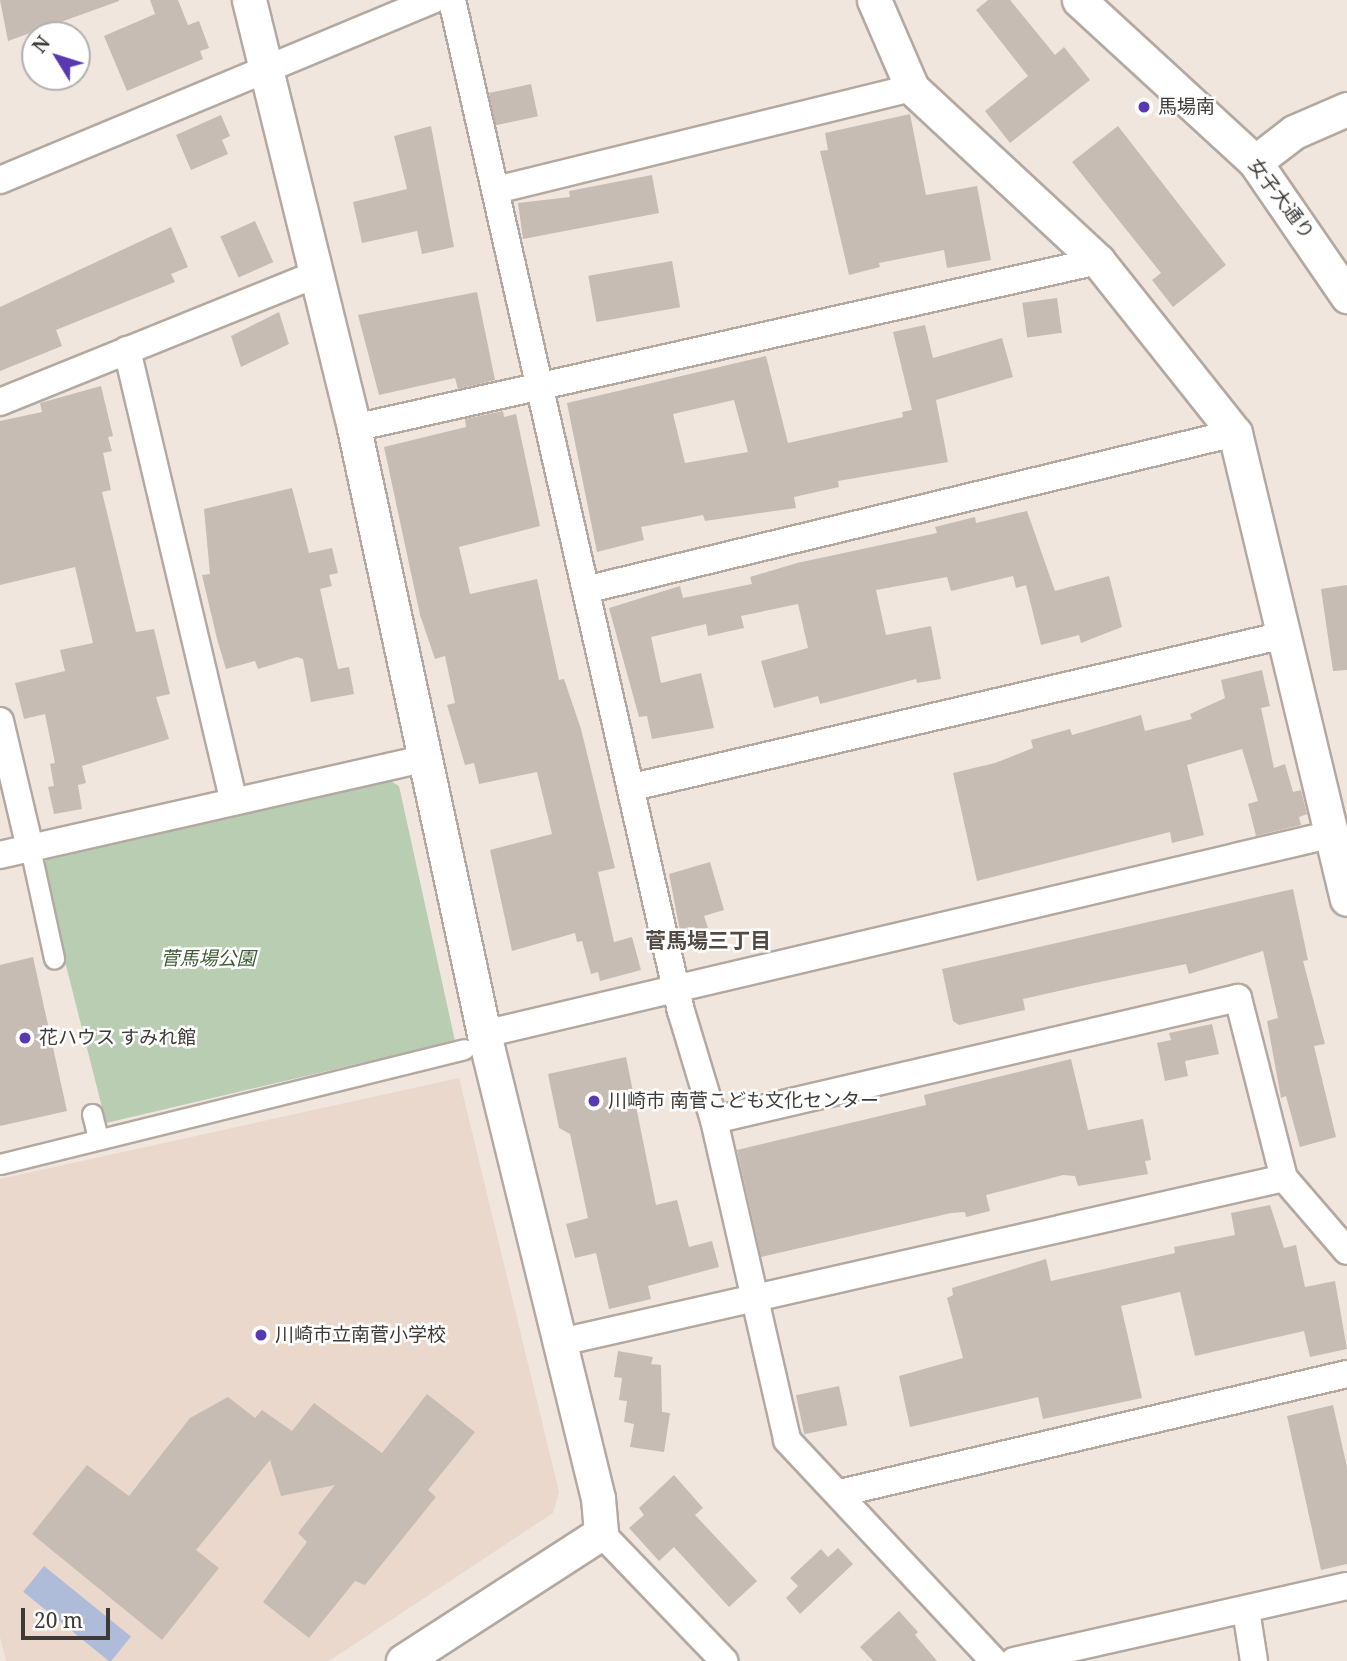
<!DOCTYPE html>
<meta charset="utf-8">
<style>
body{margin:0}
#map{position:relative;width:1347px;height:1661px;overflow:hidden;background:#f1e6dd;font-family:"Noto Serif","Noto Sans JP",serif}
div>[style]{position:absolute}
.built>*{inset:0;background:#e9d8cb}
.green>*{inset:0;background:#b9cdb3}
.water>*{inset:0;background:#aebcd9;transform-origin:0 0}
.building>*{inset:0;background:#c6bcb4;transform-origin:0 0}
.roads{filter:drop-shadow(2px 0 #b3a9a1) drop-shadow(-2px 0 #b3a9a1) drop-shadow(0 2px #b3a9a1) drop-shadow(0 -2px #b3a9a1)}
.pedestrian>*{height:19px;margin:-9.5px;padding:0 9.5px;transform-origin:9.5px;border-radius:9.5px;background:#fff}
.minor>*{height:26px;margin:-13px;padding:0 13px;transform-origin:13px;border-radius:13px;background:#fff}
.tertiary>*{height:33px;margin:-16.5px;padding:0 16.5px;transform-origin:16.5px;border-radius:16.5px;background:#fff}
.dots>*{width:19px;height:19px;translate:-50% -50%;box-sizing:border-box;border:4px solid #fff;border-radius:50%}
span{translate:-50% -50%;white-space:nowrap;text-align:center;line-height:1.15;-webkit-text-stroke:5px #fff;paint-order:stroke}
.poi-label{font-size:19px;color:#3e3a37}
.left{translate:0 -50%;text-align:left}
.street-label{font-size:19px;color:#3e3a37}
.park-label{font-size:19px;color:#3d5c34;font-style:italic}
.neighbourhood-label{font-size:21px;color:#534a43;font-weight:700}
.north{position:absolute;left:21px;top:21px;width:70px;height:70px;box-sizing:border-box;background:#fff;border:2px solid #b2b0af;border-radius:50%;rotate:308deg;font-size:19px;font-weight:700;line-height:28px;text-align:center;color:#3e3a37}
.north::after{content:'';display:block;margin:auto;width:24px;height:32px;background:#5939b1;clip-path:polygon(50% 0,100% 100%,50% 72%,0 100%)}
.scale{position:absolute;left:21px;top:1608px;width:89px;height:32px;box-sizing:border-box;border:4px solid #3e3a37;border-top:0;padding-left:9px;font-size:21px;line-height:24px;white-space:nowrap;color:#3e3a37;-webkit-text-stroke:5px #fff;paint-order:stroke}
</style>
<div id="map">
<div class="built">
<div style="clip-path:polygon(459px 1078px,559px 1492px,553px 1513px,329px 1661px,6px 1661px,0 1637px,0 1179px)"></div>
</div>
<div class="green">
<div style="clip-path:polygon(387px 779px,399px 786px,455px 1041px,106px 1123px,42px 871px,48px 856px)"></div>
</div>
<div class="water">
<div style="left:44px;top:1566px;width:112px;height:33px;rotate:39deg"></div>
</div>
<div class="building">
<div style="clip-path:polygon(0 0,119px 0,119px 1px,8px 41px)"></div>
<div style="clip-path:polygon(150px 0,178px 0,188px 25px,199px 21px,209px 48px,200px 51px,203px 59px,127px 91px,104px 36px,155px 14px)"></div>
<div style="clip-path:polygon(988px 0,1010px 0,1055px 55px,1064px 47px,1090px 80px,1010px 143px,985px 111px,1028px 76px,976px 10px)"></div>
<div style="left:531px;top:84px;width:33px;height:43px;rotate:78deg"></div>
<div style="clip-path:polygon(910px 114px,926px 195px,977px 186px,991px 260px,947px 268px,944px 250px,879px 263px,880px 267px,849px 275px,820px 151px,828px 150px,825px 133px)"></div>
<div style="clip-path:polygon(221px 115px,230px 136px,222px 140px,228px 154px,191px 170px,176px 135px)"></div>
<div style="clip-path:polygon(431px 126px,454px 247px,422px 254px,417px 231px,362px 243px,353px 202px,407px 189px,394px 136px)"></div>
<div style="clip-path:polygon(1118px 126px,1226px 265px,1173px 307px,1152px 280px,1161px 273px,1072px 162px)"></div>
<div style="clip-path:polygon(652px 175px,659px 213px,523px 239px,518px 203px,570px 197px,569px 191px)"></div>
<div style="left:255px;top:221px;width:45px;height:38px;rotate:66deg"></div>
<div style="clip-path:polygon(171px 227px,188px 267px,171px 274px,175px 282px,56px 330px,62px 346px,0 371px,0 307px)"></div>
<div style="left:672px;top:261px;width:47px;height:85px;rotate:80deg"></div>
<div style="clip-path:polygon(477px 292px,495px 380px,458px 389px,455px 378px,379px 395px,358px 315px)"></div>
<div style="left:1057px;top:298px;width:35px;height:35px;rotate:82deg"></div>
<div style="clip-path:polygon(279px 312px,289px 344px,241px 367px,231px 336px)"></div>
<div style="clip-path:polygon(evenodd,925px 325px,933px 358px,1002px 338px,1013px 377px,936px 400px,948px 462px,838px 481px,839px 487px,794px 497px,796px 508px,705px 521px,703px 515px,641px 527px,644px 540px,597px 552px,567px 403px,766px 356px,788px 443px,903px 417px,902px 412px,912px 410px,893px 332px,925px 325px,734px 400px,748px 452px,685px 463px,673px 414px,734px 400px)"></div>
<div style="clip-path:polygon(101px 386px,113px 436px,108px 437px,112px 451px,103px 453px,111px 490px,102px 492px,136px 632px,154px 629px,170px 694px,156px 697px,169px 739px,82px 766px,86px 783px,78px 785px,82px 809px,54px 814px,48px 787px,54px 786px,50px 764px,55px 763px,45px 714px,24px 719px,15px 683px,65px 671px,60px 650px,93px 643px,75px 567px,0 585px,0 421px,42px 412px,40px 403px)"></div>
<div style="clip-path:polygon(503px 411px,504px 417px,516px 414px,540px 526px,459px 547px,470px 594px,537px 579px,559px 680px,564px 679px,581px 729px,615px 868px,598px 872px,614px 942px,632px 937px,641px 970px,600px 981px,598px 972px,591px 974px,582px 941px,577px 942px,575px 933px,512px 951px,490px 850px,552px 834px,537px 772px,479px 784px,474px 763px,465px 765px,447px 705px,455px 703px,445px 656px,435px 659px,420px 615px,384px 447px,466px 427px,465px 419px)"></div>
<div style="clip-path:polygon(292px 488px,309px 553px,332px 548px,338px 573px,329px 575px,332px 586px,320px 589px,338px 669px,349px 667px,354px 694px,311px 702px,303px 659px,297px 657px,258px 669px,255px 661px,226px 669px,217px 639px,202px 575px,210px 574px,204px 509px)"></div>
<div style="clip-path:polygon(1027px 511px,1055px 591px,1109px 576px,1122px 627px,1081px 643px,1079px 635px,1041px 645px,1026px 585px,1016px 588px,1013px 576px,951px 591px,947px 577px,876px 590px,886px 635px,931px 626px,941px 679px,917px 683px,916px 679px,820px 704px,818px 696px,774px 708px,761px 661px,808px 648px,798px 604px,741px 616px,744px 628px,708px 636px,706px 624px,651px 637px,661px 683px,701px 673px,714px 728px,652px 739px,647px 716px,639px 717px,609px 608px,680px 586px,683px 598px,752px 584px,750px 577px,797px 563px,937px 533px,935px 527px,975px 517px,976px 523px)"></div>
<div style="clip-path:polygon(1347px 585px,1347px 670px,1333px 671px,1321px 589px)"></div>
<div style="clip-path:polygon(1262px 670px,1270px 706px,1261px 708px,1274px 768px,1285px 764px,1293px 792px,1301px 790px,1307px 814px,1299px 817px,1301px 825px,1256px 836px,1248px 804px,1258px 801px,1242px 749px,1187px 765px,1204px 835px,1172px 843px,1170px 832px,977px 881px,953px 773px,995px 763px,1033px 748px,1031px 740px,1070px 729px,1072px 735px,1141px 715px,1145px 731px,1192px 719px,1190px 714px,1225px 698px,1221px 680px)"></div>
<div style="clip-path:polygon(710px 862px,724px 910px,704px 916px,708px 928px,681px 936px,669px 874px)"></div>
<div style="clip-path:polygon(1293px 889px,1308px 960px,1303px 961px,1325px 1044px,1314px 1046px,1336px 1137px,1300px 1147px,1286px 1096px,1281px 1098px,1267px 1021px,1278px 1018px,1263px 951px,1189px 974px,1186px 964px,1090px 984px,1023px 999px,1025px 1010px,959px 1025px,953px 1021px,942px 969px)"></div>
<div style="clip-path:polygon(33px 957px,67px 1111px,0 1126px,0 965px)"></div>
<div style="clip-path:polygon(1212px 1024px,1219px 1054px,1185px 1061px,1188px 1076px,1165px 1081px,1157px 1043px,1171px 1040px,1169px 1033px)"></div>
<div style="clip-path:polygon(626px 1057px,656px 1205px,677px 1200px,689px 1247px,712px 1241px,719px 1267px,648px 1286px,651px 1299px,609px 1309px,596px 1253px,575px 1258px,566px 1224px,588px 1218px,570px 1134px,559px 1128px,548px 1074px)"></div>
<div style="clip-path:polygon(1071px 1059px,1088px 1130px,1143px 1119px,1151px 1160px,1145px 1161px,1148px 1174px,1078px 1186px,1075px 1176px,1063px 1175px,986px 1195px,990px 1211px,966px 1217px,965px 1212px,951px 1213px,761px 1257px,737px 1150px,926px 1105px,924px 1095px)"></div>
<div style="clip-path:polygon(1270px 1205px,1284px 1248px,1296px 1245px,1305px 1287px,1335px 1281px,1347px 1349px,1310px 1357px,1304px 1331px,1195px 1356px,1180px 1292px,1121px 1306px,1142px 1398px,1043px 1419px,1038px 1397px,910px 1427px,899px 1376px,963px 1358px,947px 1298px,953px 1295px,952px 1288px,1046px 1259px,1051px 1281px,1175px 1253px,1174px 1247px,1235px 1235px,1231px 1213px)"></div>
<div style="clip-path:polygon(618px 1351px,653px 1357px,651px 1364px,661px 1365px,662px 1412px,670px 1413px,664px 1452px,630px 1447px,634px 1424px,624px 1422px,627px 1401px,619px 1400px,622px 1378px,614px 1377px)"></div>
<div style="left:839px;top:1386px;width:40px;height:44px;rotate:78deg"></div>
<div style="clip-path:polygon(427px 1394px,475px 1432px,428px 1490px,436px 1497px,365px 1585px,355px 1581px,309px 1638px,263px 1602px,307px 1542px,298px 1533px,335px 1485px,281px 1496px,270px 1460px,196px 1550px,219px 1568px,162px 1640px,32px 1534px,87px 1465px,129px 1496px,190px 1418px,228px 1397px,255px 1418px,262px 1410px,292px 1431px,314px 1403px,382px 1453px)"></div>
<div style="clip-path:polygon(1333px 1405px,1347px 1467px,1347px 1564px,1321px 1570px,1287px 1416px)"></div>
<div style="clip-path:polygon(674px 1475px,703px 1508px,695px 1515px,757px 1581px,729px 1607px,674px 1547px,659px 1561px,629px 1528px,644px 1515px,639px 1508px)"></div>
<div style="clip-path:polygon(838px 1548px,853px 1564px,800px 1614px,786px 1598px,798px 1586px,790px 1578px,821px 1549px,828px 1557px)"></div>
<div style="clip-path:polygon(899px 1611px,918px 1632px,915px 1635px,937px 1661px,873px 1661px,860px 1647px)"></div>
</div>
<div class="roads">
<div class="pedestrian">
<div style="left:30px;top:848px;width:113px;rotate:77.7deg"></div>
<div style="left:92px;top:1114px;width:25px;rotate:76deg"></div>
<div style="left:0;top:1164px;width:478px;rotate:-13.9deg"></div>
</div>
<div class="minor">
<div style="left:452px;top:0;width:1037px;rotate:77.24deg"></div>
<div style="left:681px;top:1011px;width:114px;rotate:73.2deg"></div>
<div style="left:714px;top:1120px;width:328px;rotate:77.1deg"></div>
<div style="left:787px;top:1440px;width:303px;rotate:46.9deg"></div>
<div style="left:0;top:180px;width:469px;rotate:-22.6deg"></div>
<div style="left:496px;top:190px;width:428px;rotate:-13.8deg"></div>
<div style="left:127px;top:350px;width:464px;rotate:76.7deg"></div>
<div style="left:0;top:402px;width:339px;rotate:-22deg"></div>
<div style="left:354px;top:428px;width:763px;rotate:-12.65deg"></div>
<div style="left:589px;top:589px;width:665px;rotate:-13.58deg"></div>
<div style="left:0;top:721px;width:130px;rotate:76.7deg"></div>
<div style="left:633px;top:787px;width:669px;rotate:-13.14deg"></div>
<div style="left:0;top:855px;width:437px;rotate:-12.8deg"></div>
<div style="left:484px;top:1034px;width:872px;rotate:-13.26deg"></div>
<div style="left:714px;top:1120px;width:538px;rotate:-13.11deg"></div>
<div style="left:1238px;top:998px;width:186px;rotate:75.7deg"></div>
<div style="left:1284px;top:1178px;width:96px;rotate:49.2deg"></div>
<div style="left:561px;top:1342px;width:741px;rotate:-12.78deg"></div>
<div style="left:840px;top:1493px;width:521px;rotate:-13.21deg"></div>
<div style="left:601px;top:1533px;width:178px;rotate:46.1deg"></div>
<div style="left:1246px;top:1610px;width:52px;rotate:81.1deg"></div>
<div style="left:1014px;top:1661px;width:341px;rotate:-12.7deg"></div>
</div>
<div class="tertiary">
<div style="left:249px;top:0;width:441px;rotate:76.2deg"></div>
<div style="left:354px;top:428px;width:620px;rotate:77.89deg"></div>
<div style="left:484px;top:1034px;width:478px;rotate:76.2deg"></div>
<div style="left:598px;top:1498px;width:35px;rotate:85deg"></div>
<div style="left:601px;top:1533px;width:236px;rotate:147.1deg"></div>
<div style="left:874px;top:0;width:96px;rotate:66.6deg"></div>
<div style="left:912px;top:88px;width:254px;rotate:42.9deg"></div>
<div style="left:1098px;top:261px;width:220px;rotate:51.5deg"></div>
<div style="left:1235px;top:433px;width:479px;rotate:76.5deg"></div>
<div style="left:1079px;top:0;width:239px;rotate:42.6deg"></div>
<div style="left:1255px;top:162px;width:163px;rotate:55.5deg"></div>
<div style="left:1255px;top:162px;width:49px;rotate:-37.6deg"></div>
<div style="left:1294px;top:132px;width:58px;rotate:-23.5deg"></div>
</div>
</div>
<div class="dots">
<div style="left:1144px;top:107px;background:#5939b1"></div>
<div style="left:25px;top:1038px;background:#5939b1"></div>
<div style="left:594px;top:1101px;background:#5939b1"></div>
<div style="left:261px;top:1335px;background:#5939b1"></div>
</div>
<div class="poi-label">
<span class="left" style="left:1158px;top:107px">馬場南</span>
<span class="left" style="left:39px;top:1038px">花ハウス すみれ館</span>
<span class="left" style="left:608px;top:1101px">川崎市 南菅こども文化センター</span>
<span class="left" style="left:275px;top:1335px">川崎市立南菅小学校</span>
</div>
<div class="street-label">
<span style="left:1281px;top:199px;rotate:53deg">女子大通り</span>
</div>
<div class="park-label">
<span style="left:208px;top:959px">菅馬場公園</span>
</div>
<div class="neighbourhood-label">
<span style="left:708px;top:940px">菅馬場三丁目</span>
</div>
<div class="north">N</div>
<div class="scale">20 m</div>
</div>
